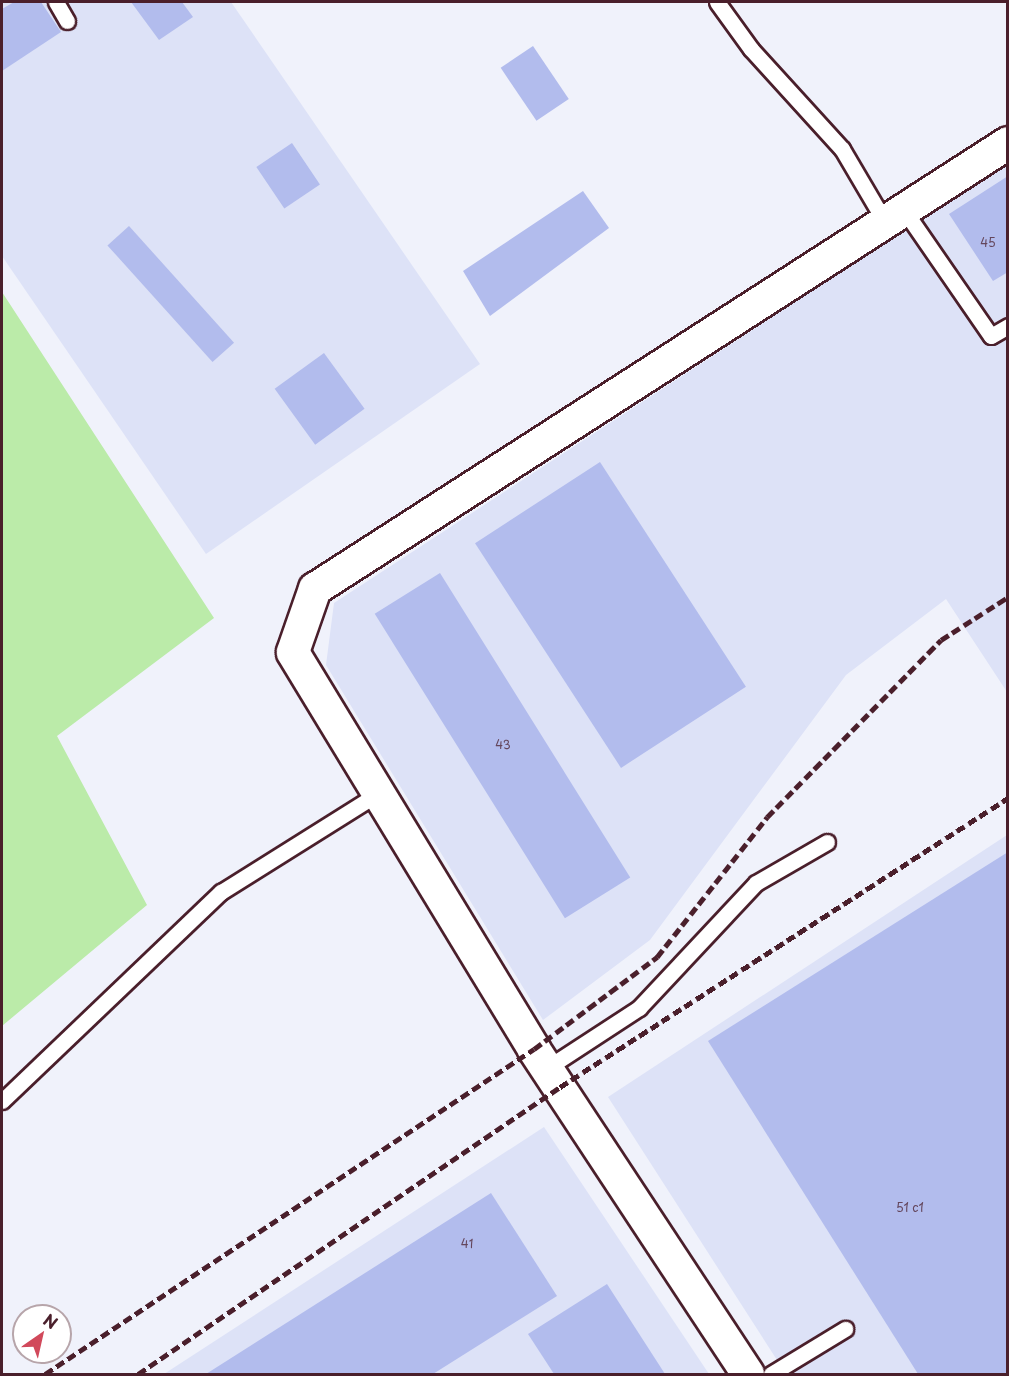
<!DOCTYPE html>
<meta charset="utf-8">
<style>
body{margin:0}
#map{position:relative;width:1009px;height:1376px;overflow:hidden;background:#f0f2fb;font-family:"Playpen Sans",sans-serif}
div>[style]{position:absolute}
.built>*{inset:0;background:#dde2f7}
.green>*{inset:0;background:#bbeba9}
.building>*{inset:0;background:#b2bced;transform-origin:0 0}
.roads{filter:drop-shadow(2px 0 #4a1f2b) drop-shadow(-2px 0 #4a1f2b) drop-shadow(0 2px #4a1f2b) drop-shadow(0 -2px #4a1f2b)}
.lane>*{height:15px;margin:-7.5px;padding:0 7.5px;transform-origin:7.5px;border-radius:7.5px;background:#fff}
.street>*{height:32px;margin:-16px;padding:0 16px;transform-origin:16px;border-radius:16px;background:#fff}
.rail>*{height:4.5px;margin-top:-2.25px;transform-origin:0;background:repeating-linear-gradient(90deg,#4a1f2b 0 9px,transparent 0 13.5px)}
span{translate:-50% -50%;white-space:nowrap;text-align:center;line-height:1.15;-webkit-text-stroke:4.5px #fff;paint-order:stroke}
.number-label{font-size:12px;color:#64465c}
.number-label span{-webkit-text-stroke-width:0}
.frame{position:absolute;inset:0;border:3px solid #4a1f2b;pointer-events:none}
.north{position:absolute;left:12px;top:1304px;width:60px;height:60px;box-sizing:border-box;background:#fff;border:2px solid #b7a5aa;border-radius:50%;rotate:34deg;font-size:16px;font-weight:700;line-height:24px;text-align:center;color:#4a1f2b}
.north::after{content:'';display:block;margin:auto;width:21px;height:27px;background:#d1495b;clip-path:polygon(50% 0,100% 100%,50% 72%,0 100%)}
</style>
<div id="map">
<div class="built">
<div style="clip-path:polygon(2px 2px,231px 2px,480px 364px,206px 554px,2px 256px)"></div>
<div style="clip-path:polygon(1007px 164px,1007px 692px,946px 599px,846px 675px,650px 940px,543px 1020px,326px 665px,334px 603px)"></div>
<div style="clip-path:polygon(1007px 835px,1007px 1374px,786px 1374px,608px 1097px)"></div>
<div style="clip-path:polygon(544px 1127px,709px 1374px,164px 1374px)"></div>
</div>
<div class="green">
<div style="clip-path:polygon(2px 292px,214px 618px,57px 736px,147px 905px,2px 1026px)"></div>
</div>
<div class="building">
<div style="clip-path:polygon(14px 2px,41px 2px,61px 32px,2px 71px,2px 9px)"></div>
<div style="clip-path:polygon(131px 2px,182px 2px,193px 17px,159px 40px)"></div>
<div style="left:533px;top:46px;width:64px;height:39px;rotate:56deg"></div>
<div style="left:292px;top:143px;width:50px;height:43px;rotate:56deg"></div>
<div style="clip-path:polygon(1008px 176px,1008px 272px,993px 281px,949px 214px)"></div>
<div style="clip-path:polygon(583px 191px,609px 228px,490px 316px,463px 271px)"></div>
<div style="left:129px;top:226px;width:157px;height:29px;rotate:48deg"></div>
<div style="left:324px;top:353px;width:69px;height:61px;rotate:54deg"></div>
<div style="left:600px;top:462px;width:268px;height:149px;rotate:57deg"></div>
<div style="left:440px;top:573px;width:359px;height:77px;rotate:58deg"></div>
<div style="clip-path:polygon(1008px 852px,1008px 1374px,918px 1374px,708px 1041px)"></div>
<div style="clip-path:polygon(491px 1193px,557px 1296px,433px 1374px,206px 1374px)"></div>
<div style="clip-path:polygon(607px 1284px,665px 1374px,554px 1374px,528px 1334px)"></div>
</div>
<div class="roads">
<div class="lane">
<div style="left:56px;top:2px;width:22px;rotate:60deg"></div>
<div style="left:717px;top:2px;width:58px;rotate:54.1deg"></div>
<div style="left:751px;top:49px;width:135px;rotate:47.7deg"></div>
<div style="left:842px;top:149px;width:85px;rotate:59.5deg"></div>
<div style="left:904px;top:210px;width:153px;rotate:55.4deg"></div>
<div style="left:991px;top:336px;width:20px;rotate:-30deg"></div>
<div style="left:547px;top:1068px;width:110px;rotate:-33.1deg"></div>
<div style="left:639px;top:1008px;width:171px;rotate:-46.9deg"></div>
<div style="left:756px;top:883px;width:82px;rotate:-30deg"></div>
<div style="left:2px;top:1101px;width:303px;rotate:-43.7deg"></div>
<div style="left:221px;top:892px;width:184px;rotate:-32.1deg"></div>
<div style="left:771px;top:1374px;width:87px;rotate:-31.3deg"></div>
</div>
<div class="street">
<div style="left:748px;top:1374px;width:389px;rotate:-123.4deg"></div>
<div style="left:534px;top:1049px;width:464px;rotate:-121.3deg"></div>
<div style="left:293px;top:652px;width:67px;rotate:-70.8deg"></div>
<div style="left:315px;top:589px;width:824px;rotate:-32.76deg"></div>
</div>
</div>
<div class="rail">
<div style="left:45px;top:1374px;width:587px;rotate:-33.61deg"></div>
<div style="left:534px;top:1049px;width:154px;rotate:-36.8deg"></div>
<div style="left:657px;top:957px;width:178px;rotate:-51.8deg"></div>
<div style="left:767px;top:817px;width:248px;rotate:-45.5deg"></div>
<div style="left:941px;top:640px;width:80px;rotate:-32.7deg"></div>
<div style="left:138px;top:1374px;width:510px;rotate:-34.22deg"></div>
<div style="left:560px;top:1087px;width:533px;rotate:-32.83deg"></div>
</div>
<div class="number-label">
<span style="left:988px;top:243px">45</span>
<span style="left:503px;top:745px">43</span>
<span style="left:910px;top:1208px">51 с1</span>
<span style="left:467px;top:1244px">41</span>
</div>
<div class="frame"></div>
<div class="north">N</div>
</div>
